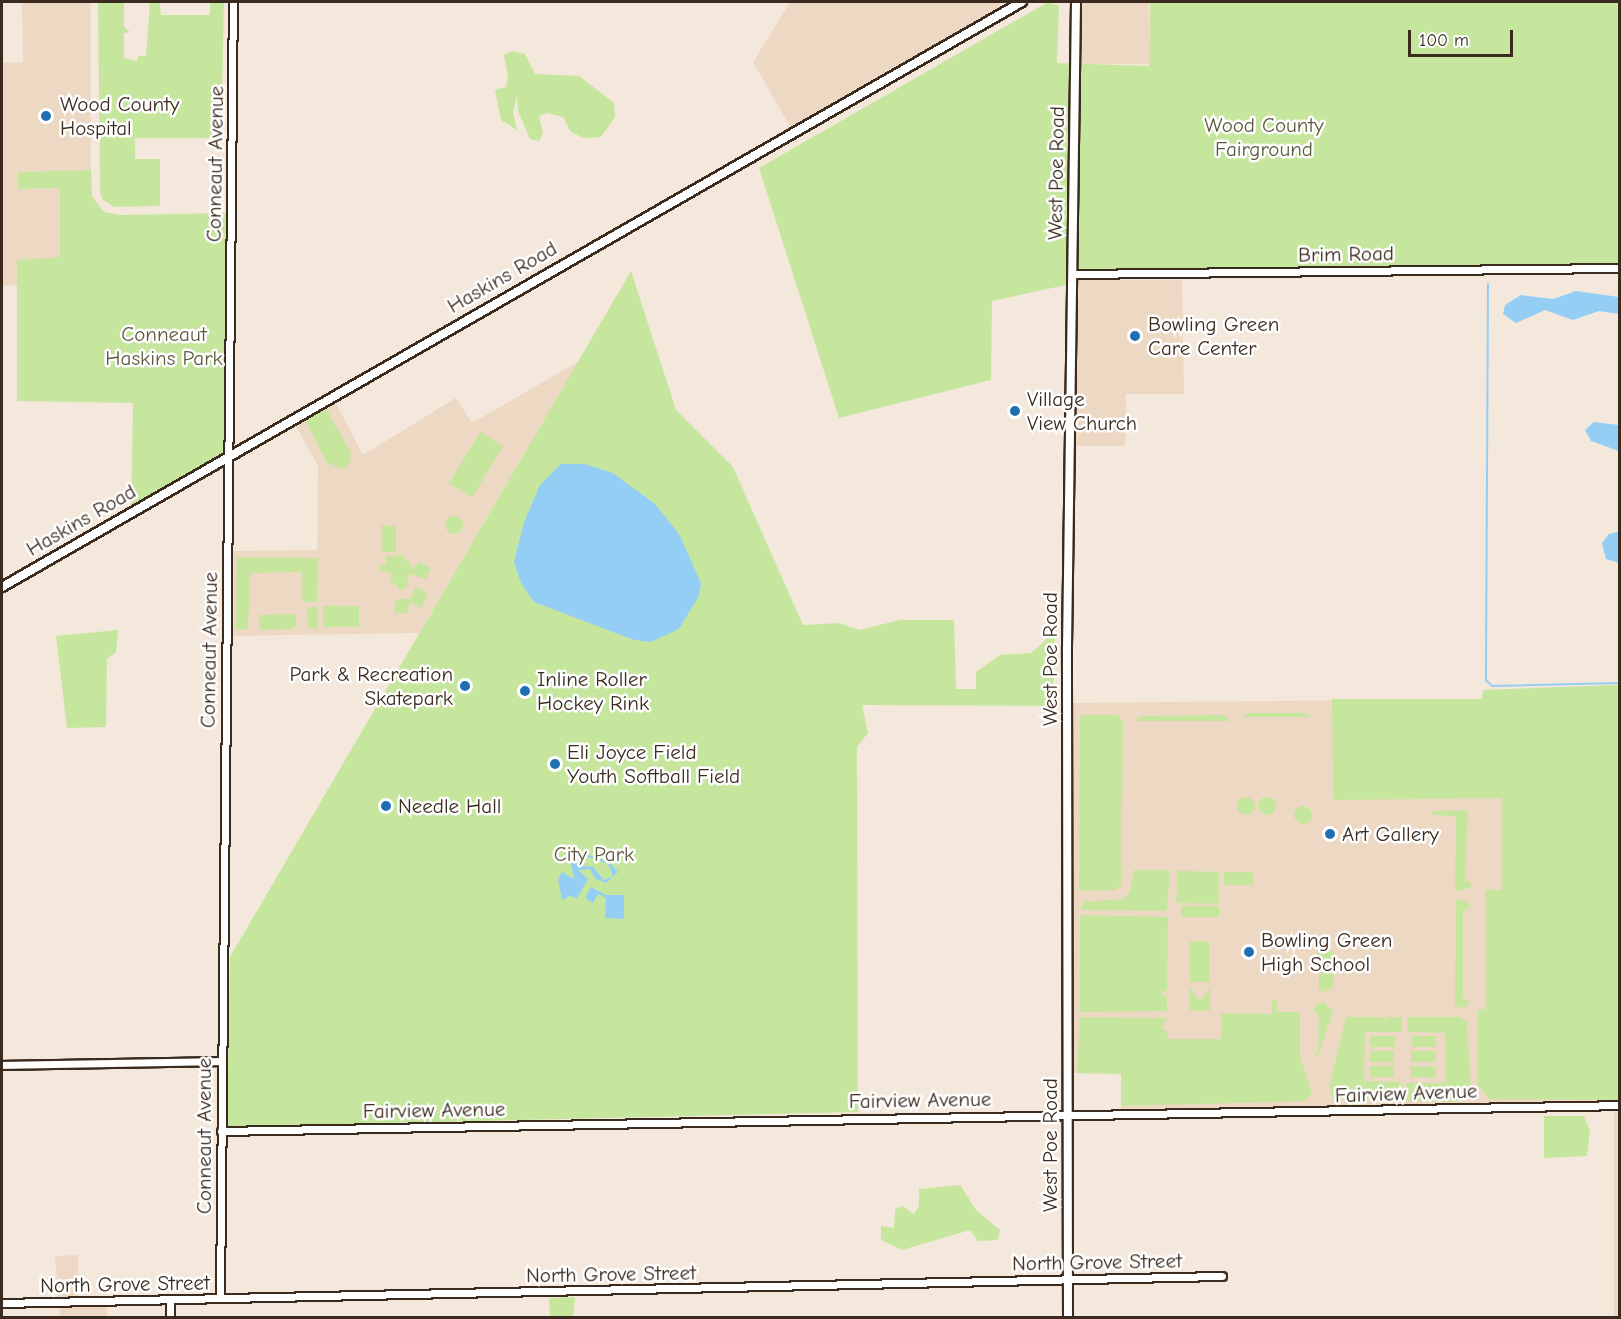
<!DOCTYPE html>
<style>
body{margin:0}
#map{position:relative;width:1621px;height:1319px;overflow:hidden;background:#f4e8dc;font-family:"Comic Neue",sans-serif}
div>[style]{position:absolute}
.built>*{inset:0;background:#ecd8c3;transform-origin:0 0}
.green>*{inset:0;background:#c6e69e;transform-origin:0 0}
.round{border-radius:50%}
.water>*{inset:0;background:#95cef4}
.stream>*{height:2px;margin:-1px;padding:0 1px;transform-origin:1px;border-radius:1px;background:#95cef4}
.roads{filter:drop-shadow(2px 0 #3b2a1e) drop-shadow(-2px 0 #3b2a1e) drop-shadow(0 2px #3b2a1e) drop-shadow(0 -2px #3b2a1e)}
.tertiary>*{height:7px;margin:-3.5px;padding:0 3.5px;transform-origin:3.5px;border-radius:3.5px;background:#fff}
.secondary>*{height:8px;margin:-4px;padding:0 4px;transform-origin:4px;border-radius:4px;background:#fff}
.dots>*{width:16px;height:16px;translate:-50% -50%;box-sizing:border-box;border:3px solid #fff;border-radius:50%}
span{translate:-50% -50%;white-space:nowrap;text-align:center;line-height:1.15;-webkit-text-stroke:5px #fff;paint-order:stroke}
.poi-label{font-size:21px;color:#3b2a1e}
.left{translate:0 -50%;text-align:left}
.right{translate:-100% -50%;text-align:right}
.park-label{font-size:21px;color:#5e593e}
.street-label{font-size:21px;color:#3b2a1e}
.frame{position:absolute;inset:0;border:3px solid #3b2a1e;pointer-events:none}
.scale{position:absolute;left:1408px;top:30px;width:105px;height:27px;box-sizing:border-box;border:3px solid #3b2a1e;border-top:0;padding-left:8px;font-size:18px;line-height:21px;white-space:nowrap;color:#3b2a1e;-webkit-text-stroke:4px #fff;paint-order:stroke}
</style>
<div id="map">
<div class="built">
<div style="clip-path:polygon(22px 2px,91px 2px,91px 170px,18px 172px,19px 189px,60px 188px,60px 258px,17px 260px,17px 285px,2px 286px,2px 63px,23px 62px)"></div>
<div style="clip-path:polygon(790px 2px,998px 2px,1001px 10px,791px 128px,753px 62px)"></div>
<div style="left:1082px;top:2px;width:67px;height:62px"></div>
<div style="clip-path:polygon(1079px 280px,1182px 280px,1184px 394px,1126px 394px,1125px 446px,1074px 446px)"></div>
<div style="clip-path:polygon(578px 362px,419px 633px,226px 636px,227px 551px,317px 550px,318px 466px,292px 419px,332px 396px,363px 455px,456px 398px,472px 423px)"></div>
<div style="clip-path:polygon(1619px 685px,1619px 1105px,1121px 1114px,1121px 1074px,1068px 1073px,1068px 709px,1073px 703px,1482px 699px,1483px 690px)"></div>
<div style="clip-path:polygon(1614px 1111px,1620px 1111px,1619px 1318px,1614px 1317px)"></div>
<div style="clip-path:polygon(78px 1255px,78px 1302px,107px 1301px,107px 1317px,60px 1317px,55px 1256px)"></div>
</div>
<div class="green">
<div style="clip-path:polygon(98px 2px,124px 2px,124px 27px,130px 32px,124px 33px,124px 58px,137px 61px,138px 56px,146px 56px,150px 2px,160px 3px,161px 15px,210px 15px,210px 2px,224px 2px,221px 138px,135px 138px,135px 159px,160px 159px,160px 206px,114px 207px,103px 200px,100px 192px)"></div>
<div style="clip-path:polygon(1048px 2px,1059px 6px,1057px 63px,1149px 66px,1150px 2px,1619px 2px,1619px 268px,1073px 274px,1066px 285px,992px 301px,991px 380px,839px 418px,759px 168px)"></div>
<div style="clip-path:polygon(513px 51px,525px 54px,535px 74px,579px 76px,614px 103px,615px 117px,601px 137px,583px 138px,570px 131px,563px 117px,547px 113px,539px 116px,543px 133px,539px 141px,530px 139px,518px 111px,517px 96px,513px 113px,517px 130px,501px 120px,495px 90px,506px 87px,508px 77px,504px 55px)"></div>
<div style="clip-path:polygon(91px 170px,92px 196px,104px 212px,121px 215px,228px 213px,228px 456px,131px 512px,133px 403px,17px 401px,17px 260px,60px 257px,60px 188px,18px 189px,18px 172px)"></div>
<div style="clip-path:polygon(631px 271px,676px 410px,733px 467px,803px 625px,839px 623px,859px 630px,900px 620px,954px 620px,956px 689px,976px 689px,976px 672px,1000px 655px,1031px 653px,1049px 637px,1055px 637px,1053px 706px,862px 705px,868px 733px,857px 747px,858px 1112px,227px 1127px,230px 957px)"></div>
<div style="clip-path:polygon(322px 407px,327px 410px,351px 453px,350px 462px,343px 469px,327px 463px,307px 424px,305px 417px)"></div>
<div style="left:480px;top:432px;width:27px;height:60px;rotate:31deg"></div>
<div class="round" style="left:445px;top:516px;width:18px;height:18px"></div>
<div style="left:381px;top:526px;width:15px;height:26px"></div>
<div style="clip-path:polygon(403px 555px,413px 569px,419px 562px,431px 568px,426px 579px,410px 574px,406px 588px,400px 590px,395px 583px,389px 584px,392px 574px,380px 570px,380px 566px,386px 564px,386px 556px)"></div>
<div style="clip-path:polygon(237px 557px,318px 558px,317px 602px,302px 602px,302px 572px,250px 573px,248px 629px,236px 630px)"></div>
<div style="clip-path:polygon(416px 587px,428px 593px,421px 608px,410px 602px,407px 614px,394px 612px,396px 599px,410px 599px)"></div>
<div style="left:359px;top:606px;width:21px;height:36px;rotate:90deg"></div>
<div style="clip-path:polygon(318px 607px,318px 629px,309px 629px,306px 608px)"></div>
<div style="clip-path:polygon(296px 614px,296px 626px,292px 629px,261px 630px,259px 625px,259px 615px)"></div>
<div style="clip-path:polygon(118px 630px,116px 652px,107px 659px,106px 727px,67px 728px,56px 636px)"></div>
<div style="clip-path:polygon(1619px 685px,1619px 1100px,1489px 1099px,1477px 1084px,1478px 1010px,1485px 1009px,1485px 890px,1501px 890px,1501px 798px,1333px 800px,1332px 699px,1482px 699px,1483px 690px)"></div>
<div style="clip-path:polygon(1249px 713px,1306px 713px,1312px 717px,1243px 717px)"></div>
<div style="clip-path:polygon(1080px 715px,1118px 715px,1123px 721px,1121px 886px,1115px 890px,1079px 891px)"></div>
<div style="clip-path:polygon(1224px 715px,1230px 721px,1134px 721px,1141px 716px)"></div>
<div class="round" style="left:1237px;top:797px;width:18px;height:18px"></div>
<div class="round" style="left:1258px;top:797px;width:18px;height:18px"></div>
<div class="round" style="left:1294px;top:806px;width:18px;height:18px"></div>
<div style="clip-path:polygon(1468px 810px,1465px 881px,1470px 881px,1471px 887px,1455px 892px,1456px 817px,1430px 814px,1432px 811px)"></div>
<div style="clip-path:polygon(1134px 870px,1170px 870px,1167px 911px,1080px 910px,1084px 902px,1124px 899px,1130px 891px)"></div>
<div style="left:1177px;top:871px;width:42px;height:32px;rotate:1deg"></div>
<div style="left:1224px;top:872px;width:29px;height:13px"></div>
<div style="clip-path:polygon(1456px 899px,1468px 902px,1470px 908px,1463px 910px,1463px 999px,1469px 1000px,1468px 1006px,1455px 1008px)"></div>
<div style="left:1181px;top:906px;width:38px;height:11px"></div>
<div style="clip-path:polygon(1080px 915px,1168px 917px,1167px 991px,1162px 991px,1162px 995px,1167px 996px,1167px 1011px,1080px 1012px)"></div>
<div style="left:1190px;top:941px;width:19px;height:41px"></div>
<div style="clip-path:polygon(1321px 947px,1334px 953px,1334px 987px,1322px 992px,1319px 991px,1319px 960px,1314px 957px)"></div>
<div style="clip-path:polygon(1190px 987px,1197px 999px,1202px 999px,1210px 987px,1210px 1011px,1190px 1011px)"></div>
<div style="clip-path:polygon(1278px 1000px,1277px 1012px,1300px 1012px,1300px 1056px,1312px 1092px,1305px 1101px,1121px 1106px,1121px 1074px,1077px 1073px,1080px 1017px,1167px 1018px,1161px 1028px,1167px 1032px,1168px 1039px,1221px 1039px,1221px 1013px,1271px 1014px,1272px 1001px)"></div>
<div style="clip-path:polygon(1324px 1002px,1333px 1011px,1318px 1056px,1313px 1052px,1318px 1052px,1319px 1015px,1314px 1012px,1315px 1005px)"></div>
<div style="clip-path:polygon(1346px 1017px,1383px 1017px,1388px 1021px,1388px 1017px,1402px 1017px,1402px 1032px,1365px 1032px,1364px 1081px,1401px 1082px,1401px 1097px,1333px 1099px,1329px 1087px)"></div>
<div style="clip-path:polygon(1407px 1017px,1460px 1017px,1467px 1022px,1471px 1091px,1465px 1098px,1456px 1102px,1406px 1101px,1406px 1083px,1445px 1083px,1445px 1033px,1407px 1032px)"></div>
<div style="left:1370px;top:1036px;width:25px;height:11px"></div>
<div style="left:1412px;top:1036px;width:24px;height:11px"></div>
<div style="left:1370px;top:1051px;width:24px;height:11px"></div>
<div style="left:1411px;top:1051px;width:25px;height:11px"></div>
<div style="left:1370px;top:1066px;width:24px;height:11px"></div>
<div style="left:1411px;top:1066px;width:25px;height:11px;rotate:2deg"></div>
<div style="clip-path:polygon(1544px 1116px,1584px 1116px,1590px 1131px,1587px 1156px,1544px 1158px)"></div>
<div style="clip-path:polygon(960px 1185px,976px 1210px,1000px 1230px,998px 1240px,978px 1241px,970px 1230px,902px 1250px,881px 1240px,881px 1226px,894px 1228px,895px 1209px,903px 1206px,914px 1214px,919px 1206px,919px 1189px)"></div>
<div style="clip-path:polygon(575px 1297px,573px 1317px,550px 1317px,549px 1298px)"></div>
</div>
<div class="water">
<div style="clip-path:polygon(1576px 291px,1619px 297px,1619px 314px,1599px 311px,1573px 320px,1545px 310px,1516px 323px,1503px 314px,1505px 305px,1521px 295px,1553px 299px)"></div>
<div style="clip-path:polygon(1594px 422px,1619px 425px,1619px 451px,1591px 441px,1585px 430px)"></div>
<div style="clip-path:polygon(561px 464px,585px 464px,613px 473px,655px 504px,679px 534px,701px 583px,699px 596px,679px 629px,651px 642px,634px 640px,534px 602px,521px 583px,514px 562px,524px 522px,540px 485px)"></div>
<div style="clip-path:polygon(1619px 531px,1620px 532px,1619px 563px,1606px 559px,1602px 543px,1609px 534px)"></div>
<div style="clip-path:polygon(evenodd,577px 851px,609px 862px,618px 872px,606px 883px,596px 879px,590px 869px,578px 870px,588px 879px,577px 898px,570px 896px,562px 900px,558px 879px,562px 872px,574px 879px,570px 858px,577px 851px,580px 854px,608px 864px,613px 876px,604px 880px,593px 867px,577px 865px,574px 858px,580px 854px)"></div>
<div style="clip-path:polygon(591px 887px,606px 895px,624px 895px,624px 919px,605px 918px,606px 898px,598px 894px,593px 903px,585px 898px)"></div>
</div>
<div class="stream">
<div style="left:1488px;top:284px;width:396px;rotate:90.3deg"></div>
<div style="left:1486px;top:680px;width:8px;rotate:45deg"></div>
<div style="left:1492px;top:686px;width:128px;rotate:-1.3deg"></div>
</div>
<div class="roads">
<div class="tertiary">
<div style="left:1073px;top:274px;width:547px;rotate:-0.63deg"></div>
<div style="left:2px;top:1065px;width:219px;rotate:-1deg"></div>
<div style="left:221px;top:1131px;width:1399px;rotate:-1.06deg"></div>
<div style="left:220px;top:1298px;width:1296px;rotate:-89.43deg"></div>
<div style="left:2px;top:1303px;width:1220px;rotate:-1.27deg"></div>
<div style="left:170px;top:1318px;width:18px;rotate:-90deg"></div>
</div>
<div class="secondary">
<div style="left:2px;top:587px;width:1176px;rotate:-29.84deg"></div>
<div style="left:1068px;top:1318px;width:671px;rotate:-90.09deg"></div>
<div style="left:1067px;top:647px;width:645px;rotate:-89.2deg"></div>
</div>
</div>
<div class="dots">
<div style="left:46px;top:116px;background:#1f6fb2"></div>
<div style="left:1135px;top:336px;background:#1f6fb2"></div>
<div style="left:1015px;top:411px;background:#1f6fb2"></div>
<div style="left:465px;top:686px;background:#1f6fb2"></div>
<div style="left:525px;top:691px;background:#1f6fb2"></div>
<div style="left:555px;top:764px;background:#1f6fb2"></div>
<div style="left:386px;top:806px;background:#1f6fb2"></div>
<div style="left:1330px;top:834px;background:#1f6fb2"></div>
<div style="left:1249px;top:952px;background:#1f6fb2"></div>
</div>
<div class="poi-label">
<span class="left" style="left:60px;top:116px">Wood County<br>Hospital</span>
<span class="left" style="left:1148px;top:336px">Bowling Green<br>Care Center</span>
<span class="left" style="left:1027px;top:411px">Village<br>View Church</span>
<span class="right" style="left:453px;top:686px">Park &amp; Recreation<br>Skatepark</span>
<span class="left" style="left:537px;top:691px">Inline Roller<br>Hockey Rink</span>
<span class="left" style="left:567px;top:764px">Eli Joyce Field<br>Youth Softball Field</span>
<span class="left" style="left:398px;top:806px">Needle Hall</span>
<span class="left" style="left:1342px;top:834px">Art Gallery</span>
<span class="left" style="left:1261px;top:952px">Bowling Green<br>High School</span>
</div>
<div class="park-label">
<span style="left:1264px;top:137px">Wood County<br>Fairground</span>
<span style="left:164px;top:346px">Conneaut<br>Haskins Park</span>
<span style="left:594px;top:854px">City Park</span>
</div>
<div class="street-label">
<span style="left:215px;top:164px;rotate:-89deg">Conneaut Avenue</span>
<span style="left:1056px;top:173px;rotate:-89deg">West Poe Road</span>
<span style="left:1346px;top:254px;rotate:-1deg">Brim Road</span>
<span style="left:502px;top:277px;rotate:-30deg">Haskins Road</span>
<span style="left:81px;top:520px;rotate:-30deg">Haskins Road</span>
<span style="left:209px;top:650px;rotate:-89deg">Conneaut Avenue</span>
<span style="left:1050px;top:659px;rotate:-90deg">West Poe Road</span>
<span style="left:1406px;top:1093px;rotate:-2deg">Fairview Avenue</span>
<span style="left:920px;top:1100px;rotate:-1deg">Fairview Avenue</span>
<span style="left:434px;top:1110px;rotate:-1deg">Fairview Avenue</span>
<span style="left:204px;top:1136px;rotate:-90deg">Conneaut Avenue</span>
<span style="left:1050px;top:1145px;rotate:-90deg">West Poe Road</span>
<span style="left:1097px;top:1262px;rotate:-1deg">North Grove Street</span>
<span style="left:611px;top:1274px;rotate:-1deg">North Grove Street</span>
<span style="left:125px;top:1284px;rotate:-1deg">North Grove Street</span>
</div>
<div class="frame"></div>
<div class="scale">100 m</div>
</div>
